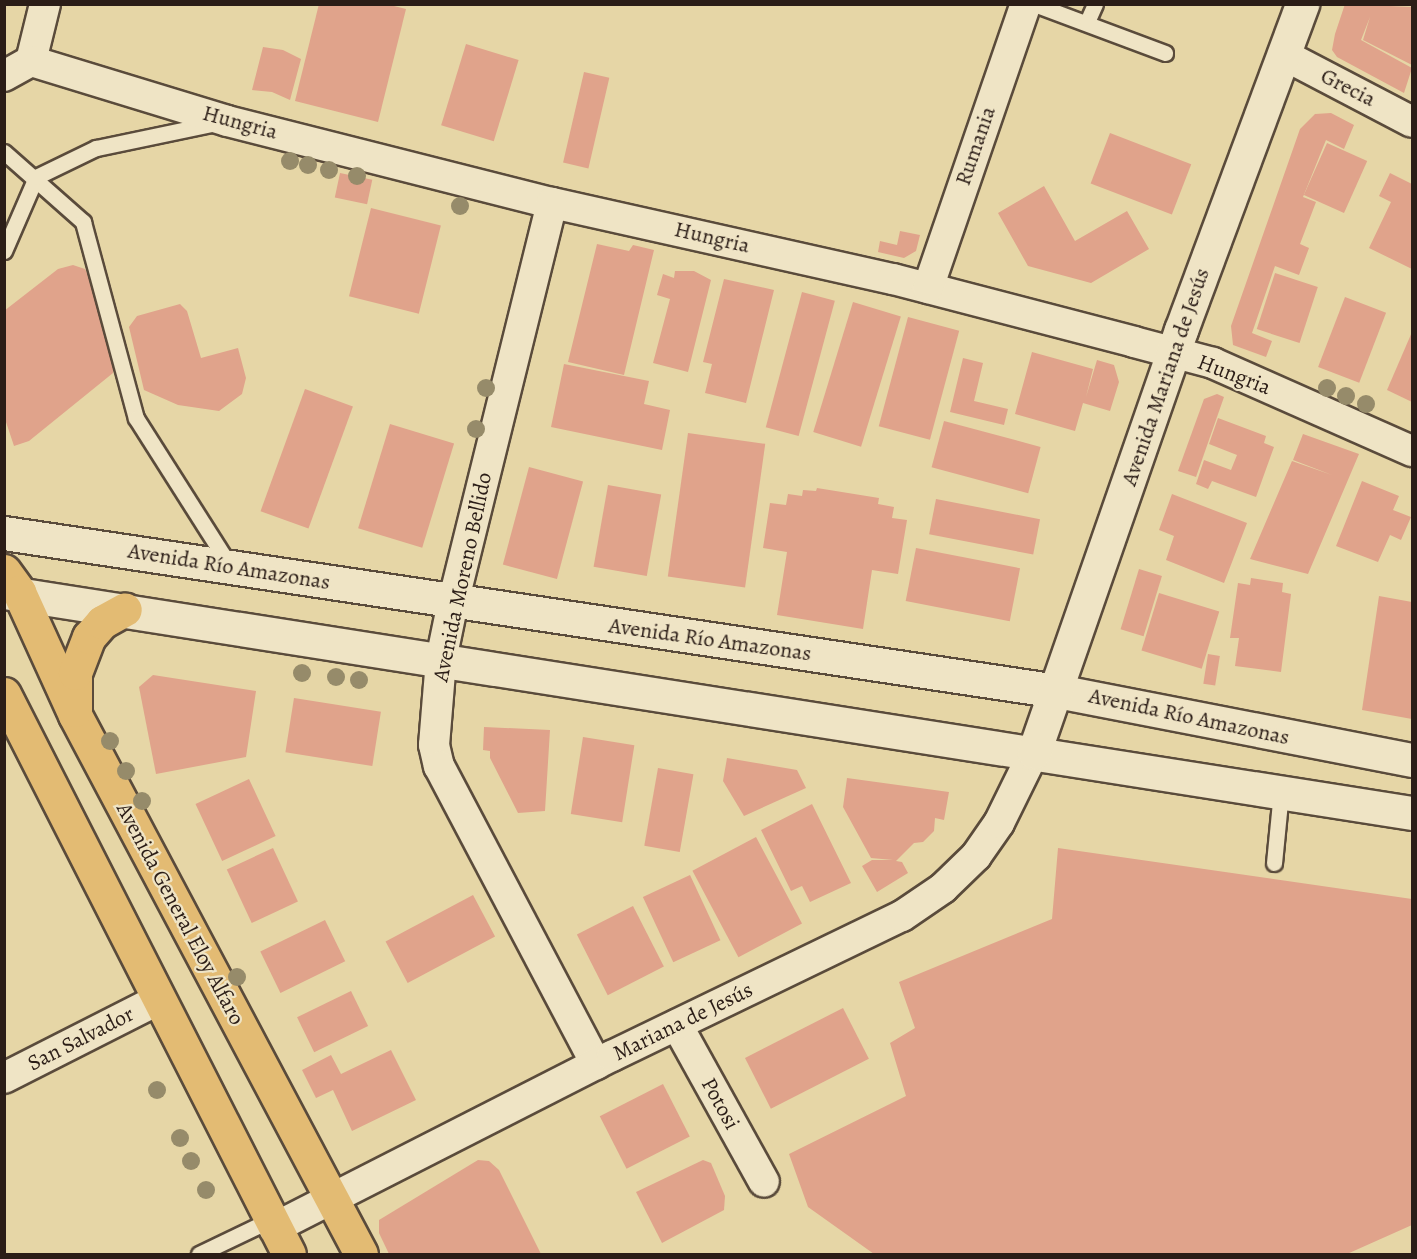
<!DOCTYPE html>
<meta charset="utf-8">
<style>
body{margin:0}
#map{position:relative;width:1417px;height:1259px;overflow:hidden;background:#e6d6a6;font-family:Alegreya,serif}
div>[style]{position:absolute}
.building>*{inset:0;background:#e0a38b;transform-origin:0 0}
.roads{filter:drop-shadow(2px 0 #5a4b3b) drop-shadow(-2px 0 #5a4b3b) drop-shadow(0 2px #5a4b3b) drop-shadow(0 -2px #5a4b3b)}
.lane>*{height:15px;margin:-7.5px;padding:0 7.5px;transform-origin:7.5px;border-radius:7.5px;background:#efe4c5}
.street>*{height:30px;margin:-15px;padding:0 15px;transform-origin:15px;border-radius:15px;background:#efe4c5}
.secondary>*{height:33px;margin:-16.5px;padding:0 16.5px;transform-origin:16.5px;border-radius:16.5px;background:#efe4c5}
.primary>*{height:33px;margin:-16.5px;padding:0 16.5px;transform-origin:16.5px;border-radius:16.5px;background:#e3bb73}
.trees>*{width:18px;height:18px;margin:-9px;border-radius:50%;background:#968b6a}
span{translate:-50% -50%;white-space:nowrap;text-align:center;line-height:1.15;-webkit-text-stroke:4.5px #efe4c5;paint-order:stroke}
.street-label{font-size:22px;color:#2b1d17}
.frame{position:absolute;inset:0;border:6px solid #2b1d17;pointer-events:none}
</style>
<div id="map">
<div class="building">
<div style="clip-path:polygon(319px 4px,386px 4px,406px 9px,378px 122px,295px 101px)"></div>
<div style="clip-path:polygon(1345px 4px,1412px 7px,1412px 65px,1363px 40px,1370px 17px,1361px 40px,1412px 68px,1404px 93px,1337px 57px,1332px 50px,1335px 34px)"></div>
<div style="left:466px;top:44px;width:55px;height:85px;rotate:17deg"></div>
<div style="clip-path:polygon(263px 47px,283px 50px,301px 59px,290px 100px,272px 92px,252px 90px)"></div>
<div style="left:584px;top:72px;width:26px;height:93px;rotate:13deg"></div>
<div style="clip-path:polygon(1331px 113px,1354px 125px,1344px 149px,1326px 140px,1303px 197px,1316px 202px,1300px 244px,1309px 248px,1299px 275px,1275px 266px,1252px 333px,1272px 341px,1266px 357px,1233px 345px,1231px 326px,1300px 129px,1315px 114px)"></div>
<div style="left:1110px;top:133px;width:87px;height:54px;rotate:21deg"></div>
<div style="left:1327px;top:143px;width:44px;height:57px;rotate:24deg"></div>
<div style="left:340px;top:173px;width:33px;height:25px;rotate:12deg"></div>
<div style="clip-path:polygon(1390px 173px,1412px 184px,1412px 269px,1369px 248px,1391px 202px,1379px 196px)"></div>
<div style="clip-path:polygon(1044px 186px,1075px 241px,1127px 211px,1149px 249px,1091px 283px,1028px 266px,998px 213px)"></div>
<div style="left:371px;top:208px;width:72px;height:91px;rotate:14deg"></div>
<div style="clip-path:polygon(900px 231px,920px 235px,916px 251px,904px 258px,878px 252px,880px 241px,897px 245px)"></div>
<div style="clip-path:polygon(597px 244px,629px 251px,633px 245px,654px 250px,624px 375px,568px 362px)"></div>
<div style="clip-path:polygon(73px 265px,85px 269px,92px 282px,114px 362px,113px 373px,29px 441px,14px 446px,4px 416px,4px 311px,58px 269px)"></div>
<div style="clip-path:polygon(675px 271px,694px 271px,711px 280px,688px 372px,653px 363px,670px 299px,657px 295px,663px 274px,674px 278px)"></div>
<div style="left:1275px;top:273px;width:45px;height:59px;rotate:18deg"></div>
<div style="clip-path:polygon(724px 279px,774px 290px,746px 403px,705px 393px,712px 364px,703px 362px)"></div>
<div style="left:802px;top:292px;width:34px;height:140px;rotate:15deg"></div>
<div style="left:1345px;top:297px;width:44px;height:75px;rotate:21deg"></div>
<div style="left:853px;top:302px;width:50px;height:136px;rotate:17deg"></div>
<div style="clip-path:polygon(180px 304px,187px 311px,201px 358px,238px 348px,246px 378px,242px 394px,219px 411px,178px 405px,144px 390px,129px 327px,137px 316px)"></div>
<div style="left:908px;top:317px;width:53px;height:113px;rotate:15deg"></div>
<div style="clip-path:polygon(1412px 332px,1412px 402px,1387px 390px)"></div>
<div style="clip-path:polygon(1032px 352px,1093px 369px,1086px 397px,1097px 360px,1114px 365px,1119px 382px,1110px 411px,1083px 403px,1075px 431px,1015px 414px)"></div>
<div style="clip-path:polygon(963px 358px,983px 363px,974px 401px,1008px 409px,1004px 425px,950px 412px)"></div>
<div style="clip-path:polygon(564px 364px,649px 381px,644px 404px,670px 410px,662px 450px,551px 427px)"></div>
<div style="left:305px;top:389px;width:51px;height:130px;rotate:20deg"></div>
<div style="clip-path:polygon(1217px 394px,1224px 397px,1196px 477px,1178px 471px,1204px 399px)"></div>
<div style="clip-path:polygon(1218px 418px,1266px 436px,1264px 443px,1274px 447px,1256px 497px,1212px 481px,1208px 489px,1196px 484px,1204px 460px,1231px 470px,1237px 455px,1209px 444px)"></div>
<div style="left:944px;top:421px;width:100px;height:48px;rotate:15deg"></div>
<div style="left:390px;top:424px;width:67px;height:109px;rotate:17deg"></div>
<div style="left:688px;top:433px;width:78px;height:145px;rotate:8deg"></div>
<div style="clip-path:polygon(1303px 434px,1359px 454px,1308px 574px,1250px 559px,1292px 461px,1332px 475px,1293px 460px)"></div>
<div style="left:529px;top:467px;width:56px;height:101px;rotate:15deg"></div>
<div style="clip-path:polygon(1362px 481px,1399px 496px,1393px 510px,1411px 517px,1401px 540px,1390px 535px,1378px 562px,1336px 546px)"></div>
<div style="left:608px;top:485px;width:54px;height:83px;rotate:10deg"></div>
<div style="clip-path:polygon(817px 488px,879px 498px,878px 504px,894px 507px,892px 518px,907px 520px,898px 574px,872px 570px,863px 629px,777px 615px,787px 552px,763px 548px,770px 503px,786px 505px,788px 494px,802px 496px,803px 490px,816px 491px)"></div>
<div style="clip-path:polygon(1172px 494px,1247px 523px,1224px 583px,1166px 560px,1174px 536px,1159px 530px)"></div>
<div style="left:936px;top:499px;width:106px;height:36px;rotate:11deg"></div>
<div style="left:916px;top:548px;width:106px;height:54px;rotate:11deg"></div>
<div style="left:1139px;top:569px;width:24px;height:63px;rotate:17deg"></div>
<div style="clip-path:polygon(1251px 578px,1283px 583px,1282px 592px,1291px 594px,1281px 672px,1235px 666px,1239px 638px,1230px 638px,1238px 583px,1250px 585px)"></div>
<div style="left:1159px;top:593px;width:63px;height:60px;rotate:17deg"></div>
<div style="clip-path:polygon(1379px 596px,1412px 602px,1412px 719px,1362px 710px)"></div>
<div style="left:1208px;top:654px;width:12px;height:30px;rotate:9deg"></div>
<div style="clip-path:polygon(153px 675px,256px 691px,246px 757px,156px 774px,139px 687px)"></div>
<div style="left:294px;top:698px;width:88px;height:55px;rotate:9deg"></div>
<div style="clip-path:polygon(484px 727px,550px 730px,545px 811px,518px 813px,490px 758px,490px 751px,483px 750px)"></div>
<div style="left:583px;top:737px;width:52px;height:78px;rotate:9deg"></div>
<div style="clip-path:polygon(727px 758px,797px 770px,806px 788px,744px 816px,723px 781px)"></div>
<div style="left:658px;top:768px;width:36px;height:79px;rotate:10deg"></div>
<div style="clip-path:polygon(847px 778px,949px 792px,944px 820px,935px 818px,934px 831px,923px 842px,914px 843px,896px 861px,902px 862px,908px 873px,877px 892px,862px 866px,872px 860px,893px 860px,871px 858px,843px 807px)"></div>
<div style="left:249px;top:779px;width:63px;height:59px;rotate:65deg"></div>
<div style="clip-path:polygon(812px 804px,851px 883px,810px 902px,802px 886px,791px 891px,761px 830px)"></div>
<div style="left:756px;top:837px;width:98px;height:72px;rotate:62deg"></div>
<div style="left:273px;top:848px;width:59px;height:51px;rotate:65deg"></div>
<div style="clip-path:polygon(1058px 848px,1412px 899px,1412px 1225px,1347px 1254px,874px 1254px,808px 1207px,789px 1154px,906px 1096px,890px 1043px,915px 1028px,899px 982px,1052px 919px)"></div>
<div style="left:690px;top:875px;width:72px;height:52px;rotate:65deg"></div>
<div style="left:473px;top:895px;width:47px;height:99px;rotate:62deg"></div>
<div style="left:633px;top:906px;width:68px;height:63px;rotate:63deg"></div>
<div style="left:325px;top:920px;width:46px;height:72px;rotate:64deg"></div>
<div style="left:351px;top:991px;width:39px;height:60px;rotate:64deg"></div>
<div style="left:843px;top:1008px;width:57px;height:110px;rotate:63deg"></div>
<div style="clip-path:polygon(391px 1050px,416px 1100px,352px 1131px,333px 1090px,316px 1098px,302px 1070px,331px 1055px,341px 1074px)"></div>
<div style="left:663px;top:1084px;width:59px;height:71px;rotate:63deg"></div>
<div style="clip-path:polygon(478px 1160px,489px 1161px,499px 1170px,541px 1254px,389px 1254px,379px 1233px,379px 1220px)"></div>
<div style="clip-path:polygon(703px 1160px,711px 1163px,725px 1196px,724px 1210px,662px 1243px,636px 1192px)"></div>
</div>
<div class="roads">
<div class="lane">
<div style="left:1034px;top:4px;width:140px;rotate:20.5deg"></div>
<div style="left:1087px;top:22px;width:20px;rotate:-66deg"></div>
<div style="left:4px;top:152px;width:106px;rotate:41.5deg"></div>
<div style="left:83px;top:222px;width:203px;rotate:74.9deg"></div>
<div style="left:136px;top:418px;width:175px;rotate:57.6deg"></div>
<div style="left:4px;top:251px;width:81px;rotate:-66.6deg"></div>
<div style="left:36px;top:177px;width:67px;rotate:-25.8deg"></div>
<div style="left:96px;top:148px;width:123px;rotate:-11.8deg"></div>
<div style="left:1274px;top:863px;width:71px;rotate:-84.4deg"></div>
<div style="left:199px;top:1254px;width:79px;rotate:-25.6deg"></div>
</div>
<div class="street">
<div style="left:1284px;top:55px;width:144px;rotate:27.6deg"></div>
<div style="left:31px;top:61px;width:59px;rotate:-76.2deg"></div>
<div style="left:4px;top:76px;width:31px;rotate:-29deg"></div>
<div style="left:31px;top:61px;width:205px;rotate:17deg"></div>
<div style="left:227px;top:121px;width:335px;rotate:14.2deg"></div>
<div style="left:552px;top:203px;width:349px;rotate:12.6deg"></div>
<div style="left:893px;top:279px;width:249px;rotate:14.6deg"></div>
<div style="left:1134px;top:342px;width:82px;rotate:14.9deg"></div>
<div style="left:1213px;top:363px;width:218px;rotate:23.9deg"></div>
<div style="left:552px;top:203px;width:411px;rotate:103.9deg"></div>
<div style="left:453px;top:602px;width:59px;rotate:101.7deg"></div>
<div style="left:441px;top:660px;width:85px;rotate:94.7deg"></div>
<div style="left:434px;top:745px;width:22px;rotate:77deg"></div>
<div style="left:439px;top:766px;width:337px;rotate:62.2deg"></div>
<div style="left:928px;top:288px;width:300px;rotate:-71deg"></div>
<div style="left:677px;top:1025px;width:179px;rotate:61deg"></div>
<div style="left:4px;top:1078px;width:173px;rotate:-26.9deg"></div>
<div style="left:274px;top:1228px;width:379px;rotate:-27deg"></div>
<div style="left:612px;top:1056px;width:322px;rotate:-25.8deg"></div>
<div style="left:902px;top:916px;width:50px;rotate:-34.3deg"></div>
<div style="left:943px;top:888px;width:46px;rotate:-44.1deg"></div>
<div style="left:976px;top:856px;width:40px;rotate:-55.1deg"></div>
<div style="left:999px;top:823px;width:79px;rotate:-63.8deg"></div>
</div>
<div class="secondary">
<div style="left:4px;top:533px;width:1065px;rotate:8.53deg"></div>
<div style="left:1057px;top:691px;width:362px;rotate:11deg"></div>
<div style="left:4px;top:592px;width:1425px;rotate:8.92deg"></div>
<div style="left:1034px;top:752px;width:447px;rotate:-70.8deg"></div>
<div style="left:1181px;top:330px;width:348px;rotate:-69.6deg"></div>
</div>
<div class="primary">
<div style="left:4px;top:571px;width:26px;rotate:54deg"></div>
<div style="left:19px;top:592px;width:135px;rotate:65.5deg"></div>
<div style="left:75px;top:715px;width:610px;rotate:62.05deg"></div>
<div style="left:4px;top:694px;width:628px;rotate:63.03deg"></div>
<div style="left:75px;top:710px;width:37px;rotate:-90deg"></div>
<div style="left:75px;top:673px;width:39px;rotate:-69deg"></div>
<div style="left:89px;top:637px;width:20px;rotate:-49deg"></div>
<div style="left:102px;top:622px;width:26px;rotate:-29deg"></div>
</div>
</div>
<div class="trees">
<div style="left:290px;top:161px"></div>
<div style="left:308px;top:165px"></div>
<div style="left:329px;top:170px"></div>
<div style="left:357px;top:176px"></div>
<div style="left:460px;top:206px"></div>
<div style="left:486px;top:388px"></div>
<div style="left:1327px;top:388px"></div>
<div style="left:1346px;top:396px"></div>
<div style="left:1366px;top:404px"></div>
<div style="left:476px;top:429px"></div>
<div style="left:302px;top:673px"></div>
<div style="left:336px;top:677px"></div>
<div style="left:359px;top:680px"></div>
<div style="left:110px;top:741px"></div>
<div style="left:126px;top:771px"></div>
<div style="left:142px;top:801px"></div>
<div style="left:237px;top:977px"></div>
<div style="left:157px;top:1090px"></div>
<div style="left:180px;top:1138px"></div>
<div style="left:191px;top:1161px"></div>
<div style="left:206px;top:1190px"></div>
</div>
<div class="street-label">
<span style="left:1348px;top:88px;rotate:27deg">Grecia</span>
<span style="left:240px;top:123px;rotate:15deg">Hungria</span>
<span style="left:976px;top:146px;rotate:-71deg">Rumania</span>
<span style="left:712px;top:238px;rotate:13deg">Hungria</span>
<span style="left:1234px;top:375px;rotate:21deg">Hungria</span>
<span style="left:1166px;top:377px;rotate:-71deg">Avenida Mariana de Jesús</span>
<span style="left:229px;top:567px;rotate:9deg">Avenida Río Amazonas</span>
<span style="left:463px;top:577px;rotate:-78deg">Avenida Moreno Bellido</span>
<span style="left:710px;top:640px;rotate:8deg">Avenida Río Amazonas</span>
<span style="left:1189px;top:717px;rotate:12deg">Avenida Río Amazonas</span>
<span style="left:180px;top:914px;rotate:62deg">Avenida General Eloy Alfaro</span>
<span style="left:683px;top:1022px;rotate:-26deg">Mariana de Jesús</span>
<span style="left:81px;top:1039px;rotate:-27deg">San Salvador</span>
<span style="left:720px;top:1104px;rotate:61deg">Potosi</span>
</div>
<div class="frame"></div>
</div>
